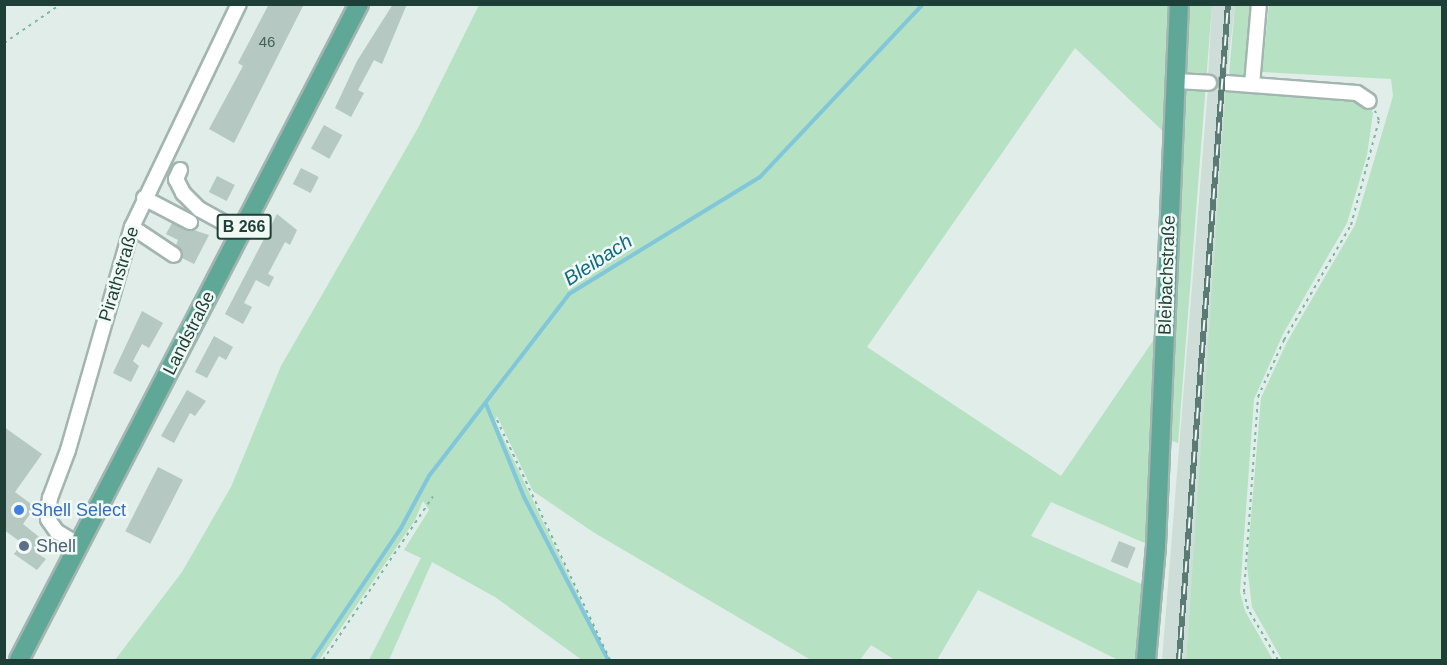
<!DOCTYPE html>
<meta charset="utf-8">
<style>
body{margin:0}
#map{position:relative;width:1447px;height:665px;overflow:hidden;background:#e0ede8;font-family:Arial,sans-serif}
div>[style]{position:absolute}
.built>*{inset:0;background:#ceddd7}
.green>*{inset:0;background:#b6e1c3}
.stream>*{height:4px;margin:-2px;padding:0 2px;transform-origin:2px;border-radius:2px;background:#81c7d9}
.building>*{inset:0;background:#b5c8c1;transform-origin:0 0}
.path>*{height:2px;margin-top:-1px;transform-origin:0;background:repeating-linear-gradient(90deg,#7cb4a5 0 3px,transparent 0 7.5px)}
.roads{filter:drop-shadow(2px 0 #a2b5b0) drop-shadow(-2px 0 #a2b5b0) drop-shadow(0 2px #a2b5b0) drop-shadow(0 -2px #a2b5b0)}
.minor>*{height:14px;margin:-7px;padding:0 7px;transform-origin:7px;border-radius:7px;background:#fff}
.major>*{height:18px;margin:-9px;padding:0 9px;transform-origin:9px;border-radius:9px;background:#5fa898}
.rail>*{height:6px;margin-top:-3px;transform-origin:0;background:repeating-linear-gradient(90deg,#f1f9f5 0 11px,#597b73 0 22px);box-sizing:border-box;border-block:2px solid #597b73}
.dots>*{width:16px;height:16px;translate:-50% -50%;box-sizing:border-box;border:3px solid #f1f9f5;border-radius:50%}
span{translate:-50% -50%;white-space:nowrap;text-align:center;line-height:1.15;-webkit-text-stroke:5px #f1f9f5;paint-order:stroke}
.number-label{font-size:15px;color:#44615a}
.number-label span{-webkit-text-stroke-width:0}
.shield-label span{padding:2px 4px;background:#f1f9f5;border:2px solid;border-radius:4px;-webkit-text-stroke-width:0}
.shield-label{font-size:16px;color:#1e3f38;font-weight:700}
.street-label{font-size:18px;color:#1e3f38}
.shop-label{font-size:18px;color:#366cbe}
.left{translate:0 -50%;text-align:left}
.service-label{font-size:18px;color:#4e5e75}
.water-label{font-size:20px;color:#116a82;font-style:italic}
.frame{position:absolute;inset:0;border:6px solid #1e3f38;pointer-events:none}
</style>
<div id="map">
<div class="built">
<div style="clip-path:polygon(1212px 5px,1235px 5px,1226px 80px,1208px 78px)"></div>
<div style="clip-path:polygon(1208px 88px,1226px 89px,1227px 106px,1186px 660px,1162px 660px)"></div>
</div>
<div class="green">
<div style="clip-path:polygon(479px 5px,1168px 5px,1167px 135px,1075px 48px,867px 347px,1061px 476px,1159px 332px,1149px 545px,1051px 502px,1031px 536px,1146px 586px,1141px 660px,1118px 660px,978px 590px,937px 660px,895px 660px,871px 645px,860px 660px,811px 660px,593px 532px,533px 491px,497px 416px,495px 421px,609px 660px,582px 660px,495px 597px,432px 562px,389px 660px,369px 660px,421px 558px,404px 550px,429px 510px,423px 501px,415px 520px,319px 660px,115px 660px,182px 572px,231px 487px,281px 366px,418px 128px)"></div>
<div style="clip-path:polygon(1189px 5px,1212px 5px,1178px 443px,1169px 440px)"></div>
<div style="clip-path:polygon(1235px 5px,1257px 5px,1252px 65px,1243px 76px,1229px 75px)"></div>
<div style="clip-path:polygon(1269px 5px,1442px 5px,1442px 660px,1282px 660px,1252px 607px,1247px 565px,1261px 398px,1287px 342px,1355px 225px,1393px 96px,1391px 79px,1262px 72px)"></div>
<div style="clip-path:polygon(1226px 89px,1354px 96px,1368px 102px,1373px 113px,1367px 155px,1347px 223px,1283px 334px,1254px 399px,1240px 592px,1245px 611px,1273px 660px,1186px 660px)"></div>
</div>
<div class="stream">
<div style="left:486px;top:404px;width:100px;rotate:67.8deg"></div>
<div style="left:524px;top:497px;width:183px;rotate:62.7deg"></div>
<div style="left:312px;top:660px;width:159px;rotate:-56deg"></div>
<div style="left:401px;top:528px;width:59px;rotate:-61.7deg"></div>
<div style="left:429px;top:476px;width:230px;rotate:-52.4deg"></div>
<div style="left:569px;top:294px;width:224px;rotate:-31.5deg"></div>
<div style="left:760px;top:177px;width:238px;rotate:-46.7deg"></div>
</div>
<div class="building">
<div style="clip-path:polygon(269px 4px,304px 4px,234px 143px,209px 129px,243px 66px,238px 63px)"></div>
<div style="clip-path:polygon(393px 4px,407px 4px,382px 64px,374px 60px,358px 90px,364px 93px,351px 117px,335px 108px,357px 61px)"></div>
<div style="left:324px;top:125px;width:21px;height:27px;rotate:29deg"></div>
<div style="left:301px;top:168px;width:20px;height:18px;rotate:27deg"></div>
<div style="left:217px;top:176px;width:20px;height:18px;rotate:27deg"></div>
<div style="clip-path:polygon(277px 214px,297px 230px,290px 245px,285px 242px,268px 274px,274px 277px,269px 287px,256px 280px,244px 303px,252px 307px,243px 324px,225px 314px)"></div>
<div style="clip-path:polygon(172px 223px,209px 235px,194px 264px,182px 258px,176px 245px,178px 240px,166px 234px)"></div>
<div style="clip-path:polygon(142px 311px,163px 323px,149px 348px,142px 344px,133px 361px,139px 366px,131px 382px,113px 373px)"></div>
<div style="clip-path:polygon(214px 336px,233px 347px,226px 360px,219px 356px,207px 378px,195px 372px)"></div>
<div style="clip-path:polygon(187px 390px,206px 401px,195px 416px,190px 413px,174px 443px,161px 436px)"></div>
<div style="clip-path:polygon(4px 427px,42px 454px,15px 492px,35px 507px,23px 524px,43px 540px,35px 552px,46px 559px,37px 570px,14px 554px,22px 543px,4px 530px)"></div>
<div style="left:158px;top:467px;width:28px;height:72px;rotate:27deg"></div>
<div style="left:1119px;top:541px;width:18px;height:22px;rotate:22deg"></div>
</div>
<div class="path">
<div style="left:4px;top:43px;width:69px;rotate:-34.4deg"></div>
<div style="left:497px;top:420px;width:265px;rotate:64.8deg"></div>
<div style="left:323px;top:660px;width:197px;rotate:-56.1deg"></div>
<div style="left:1278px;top:660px;width:59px;rotate:-120.5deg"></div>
<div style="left:1248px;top:609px;width:17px;rotate:-103deg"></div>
<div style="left:1244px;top:592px;width:196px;rotate:-85.9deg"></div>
<div style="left:1258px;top:397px;width:63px;rotate:-65.5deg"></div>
<div style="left:1284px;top:340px;width:133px;rotate:-59.8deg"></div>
<div style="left:1351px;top:225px;width:109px;rotate:-75.1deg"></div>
<div style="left:1379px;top:120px;width:10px;rotate:-114deg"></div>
</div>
<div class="roads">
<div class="minor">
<div style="left:1175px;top:81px;width:34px;rotate:3deg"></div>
<div style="left:1226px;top:83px;width:131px;rotate:4.4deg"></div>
<div style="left:1357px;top:93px;width:14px;rotate:34deg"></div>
<div style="left:1252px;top:85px;width:81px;rotate:-85.1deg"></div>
<div style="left:180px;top:170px;width:10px;rotate:114deg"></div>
<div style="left:176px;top:179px;width:16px;rotate:63deg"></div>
<div style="left:183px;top:193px;width:23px;rotate:45deg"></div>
<div style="left:199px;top:209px;width:48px;rotate:28.7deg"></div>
<div style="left:144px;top:198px;width:52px;rotate:27.6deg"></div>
<div style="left:132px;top:227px;width:50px;rotate:33.7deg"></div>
<div style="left:79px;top:545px;width:26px;rotate:-149deg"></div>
<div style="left:57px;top:532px;width:16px;rotate:-125deg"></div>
<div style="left:48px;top:519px;width:21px;rotate:-85deg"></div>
<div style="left:50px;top:498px;width:51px;rotate:-69.4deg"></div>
<div style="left:68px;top:450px;width:232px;rotate:-74deg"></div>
<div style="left:132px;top:227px;width:247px;rotate:-64.4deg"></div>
</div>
<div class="major">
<div style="left:19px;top:660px;width:739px;rotate:-62.6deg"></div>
<div style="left:1146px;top:660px;width:115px;rotate:-85deg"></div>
<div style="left:1156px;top:545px;width:541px;rotate:-87.57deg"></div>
</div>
</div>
<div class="rail">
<div style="left:1179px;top:660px;width:658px;rotate:-85.73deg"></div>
</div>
<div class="dots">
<div style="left:19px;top:510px;background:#3f7fe0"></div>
<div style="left:24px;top:546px;background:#5c6f8a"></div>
</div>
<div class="number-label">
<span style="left:267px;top:42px">46</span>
</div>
<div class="shield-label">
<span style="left:244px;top:227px">B 266</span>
</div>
<div class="street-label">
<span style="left:119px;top:274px;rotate:-73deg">Pirathstraße</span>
<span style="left:1167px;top:275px;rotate:-88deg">Bleibachstraße</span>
<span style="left:189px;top:333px;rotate:-63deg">Landstraße</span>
</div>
<div class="shop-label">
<span class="left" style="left:31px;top:510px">Shell Select</span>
</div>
<div class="service-label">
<span class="left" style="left:36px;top:546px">Shell</span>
</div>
<div class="water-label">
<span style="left:598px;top:260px;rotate:-33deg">Bleibach</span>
</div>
<div class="frame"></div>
</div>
